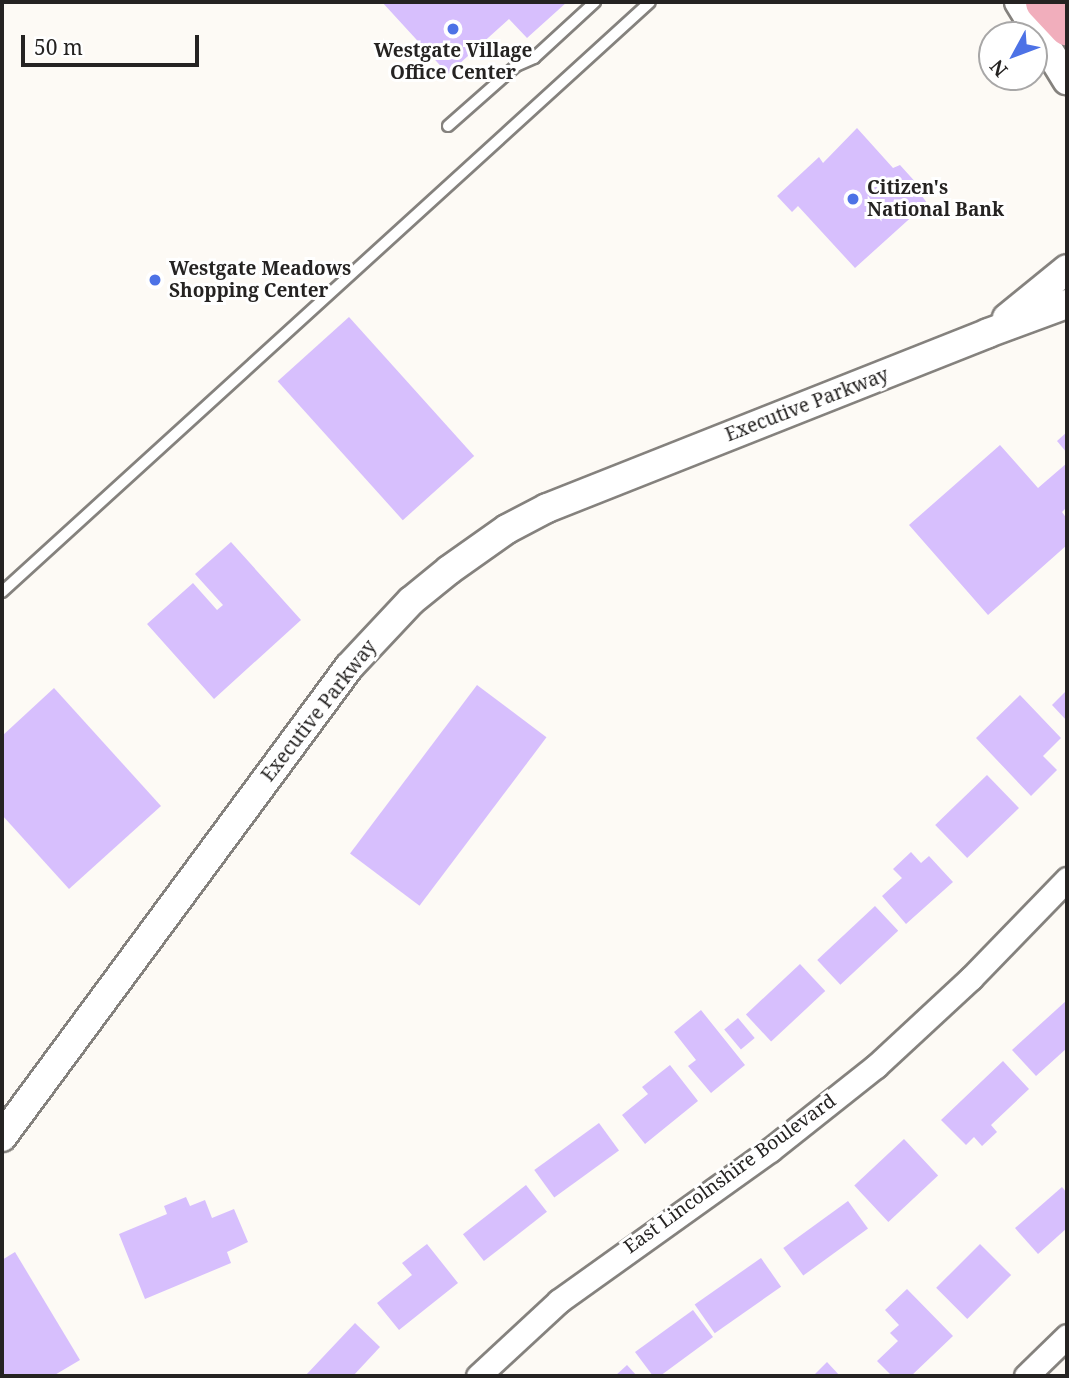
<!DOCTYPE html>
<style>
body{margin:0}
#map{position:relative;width:1069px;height:1378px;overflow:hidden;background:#fdfaf5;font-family:"Noto Serif",serif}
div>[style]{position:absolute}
.building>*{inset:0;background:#d7bffd;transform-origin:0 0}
.roads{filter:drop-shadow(2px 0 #85827e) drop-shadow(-2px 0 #85827e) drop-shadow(0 2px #85827e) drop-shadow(0 -2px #85827e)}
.service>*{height:10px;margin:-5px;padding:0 5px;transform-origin:5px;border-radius:5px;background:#fff}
.minor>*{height:23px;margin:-11.5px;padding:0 11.5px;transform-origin:11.5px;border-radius:11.5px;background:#fff}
.tertiary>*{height:28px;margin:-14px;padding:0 14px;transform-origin:14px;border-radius:14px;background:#fff}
.primary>*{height:35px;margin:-17.5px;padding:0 17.5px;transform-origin:17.5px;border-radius:17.5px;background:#f1aebc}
.dots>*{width:19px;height:19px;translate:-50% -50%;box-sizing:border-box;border:4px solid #fff;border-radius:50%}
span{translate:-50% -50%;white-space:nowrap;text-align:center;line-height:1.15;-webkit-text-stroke:6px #fff;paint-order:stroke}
.poi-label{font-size:19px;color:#252322;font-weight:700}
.left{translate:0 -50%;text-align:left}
.street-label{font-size:19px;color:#252322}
.frame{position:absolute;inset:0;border:4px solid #252322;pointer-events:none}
.north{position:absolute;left:978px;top:21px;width:70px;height:70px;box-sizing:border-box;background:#fff;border:2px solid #a8a7a7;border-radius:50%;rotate:229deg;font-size:19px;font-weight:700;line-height:28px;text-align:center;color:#252322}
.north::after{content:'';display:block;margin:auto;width:24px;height:32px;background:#4d72e6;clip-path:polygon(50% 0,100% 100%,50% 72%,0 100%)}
.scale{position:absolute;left:21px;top:35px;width:178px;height:32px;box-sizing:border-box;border:4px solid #252322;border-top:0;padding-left:9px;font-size:21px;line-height:24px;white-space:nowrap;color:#252322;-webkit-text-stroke:5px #fff;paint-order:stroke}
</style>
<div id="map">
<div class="building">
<div style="clip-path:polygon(382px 2px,567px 2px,527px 38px,509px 19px,448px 74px)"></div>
<div style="clip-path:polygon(857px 128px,893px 168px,900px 165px,919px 186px,919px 192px,927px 203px,855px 268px,798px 206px,792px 212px,777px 196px,819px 157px,823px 163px)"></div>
<div style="left:349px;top:317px;width:187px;height:96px;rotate:48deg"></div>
<div style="clip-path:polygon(1067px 432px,1067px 453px,1057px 441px)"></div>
<div style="clip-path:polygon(1000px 445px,1038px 488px,1067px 463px,1067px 507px,1062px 512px,1067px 519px,1067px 545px,988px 615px,909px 525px)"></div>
<div style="clip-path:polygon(231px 542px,301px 620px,214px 699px,147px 624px,193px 583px,217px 610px,223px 605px,195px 574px)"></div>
<div style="left:477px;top:685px;width:87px;height:211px;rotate:37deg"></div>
<div style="clip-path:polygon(54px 688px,161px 806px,69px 889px,2px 815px,2px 736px)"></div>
<div style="clip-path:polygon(1067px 690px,1067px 721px,1052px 705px)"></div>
<div style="clip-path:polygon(1020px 695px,1061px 738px,1043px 756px,1057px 770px,1031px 796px,976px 738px)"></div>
<div style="left:987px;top:775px;width:46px;height:72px;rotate:46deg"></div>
<div style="clip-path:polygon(911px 852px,921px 863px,929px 856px,953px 882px,906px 924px,882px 896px,902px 878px,893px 869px)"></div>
<div style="left:875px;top:906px;width:34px;height:79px;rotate:47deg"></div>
<div style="left:800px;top:964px;width:37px;height:74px;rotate:47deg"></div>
<div style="clip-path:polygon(1067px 1000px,1067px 1048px,1036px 1076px,1012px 1050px)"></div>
<div style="clip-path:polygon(701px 1010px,745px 1065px,711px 1093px,688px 1066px,696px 1060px,674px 1032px)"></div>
<div style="left:738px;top:1018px;width:26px;height:18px;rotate:50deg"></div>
<div style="clip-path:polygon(1003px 1061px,1029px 1089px,991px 1125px,997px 1132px,982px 1146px,974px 1137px,966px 1145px,941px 1120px)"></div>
<div style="clip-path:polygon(670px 1065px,698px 1101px,645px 1144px,622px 1115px,648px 1094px,642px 1087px)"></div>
<div style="left:599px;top:1123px;width:34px;height:80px;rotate:54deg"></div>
<div style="left:904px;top:1139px;width:50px;height:68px;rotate:47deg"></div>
<div style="left:526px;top:1185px;width:34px;height:80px;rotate:52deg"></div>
<div style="clip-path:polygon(1062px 1187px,1067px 1193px,1067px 1228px,1038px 1254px,1015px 1228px)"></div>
<div style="clip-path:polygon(186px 1197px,190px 1206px,205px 1200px,212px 1218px,234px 1209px,248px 1242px,227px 1252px,231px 1263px,145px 1299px,119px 1234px,167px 1214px,164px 1206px)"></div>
<div style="left:848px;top:1201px;width:34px;height:80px;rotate:54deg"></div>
<div style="clip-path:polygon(427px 1244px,458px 1283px,399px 1330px,377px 1303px,412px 1275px,402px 1263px)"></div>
<div style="left:980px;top:1244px;width:44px;height:62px;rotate:45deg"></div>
<div style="clip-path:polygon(15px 1252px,80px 1360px,53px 1376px,2px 1376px,2px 1260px)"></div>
<div style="left:761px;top:1258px;width:35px;height:81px;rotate:55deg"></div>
<div style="clip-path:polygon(907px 1289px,953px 1336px,911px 1376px,892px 1376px,877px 1361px,898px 1341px,890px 1333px,899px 1325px,885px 1310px)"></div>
<div style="clip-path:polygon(693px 1310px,713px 1337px,660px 1376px,653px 1376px,635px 1352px)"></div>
<div style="clip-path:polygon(355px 1323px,380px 1347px,353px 1376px,305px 1376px)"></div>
<div style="clip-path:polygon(827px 1362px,840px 1376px,813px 1376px)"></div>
<div style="clip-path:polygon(627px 1365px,637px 1376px,615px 1376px)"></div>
</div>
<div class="roads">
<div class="service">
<div style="left:448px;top:126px;width:91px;rotate:-41.4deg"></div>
<div style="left:516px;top:66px;width:20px;rotate:-24deg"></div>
<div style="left:534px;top:58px;width:83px;rotate:-42.6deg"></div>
<div style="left:2px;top:592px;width:876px;rotate:-42.32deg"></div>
</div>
<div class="minor">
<div style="left:478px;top:1376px;width:110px;rotate:-42.8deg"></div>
<div style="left:559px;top:1301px;width:259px;rotate:-35.6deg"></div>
<div style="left:770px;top:1150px;width:135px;rotate:-38.4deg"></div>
<div style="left:876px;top:1066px;width:129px;rotate:-42.8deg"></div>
<div style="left:971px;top:978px;width:138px;rotate:-45.9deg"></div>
<div style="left:1026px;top:1376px;width:57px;rotate:-44.3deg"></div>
</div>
<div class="tertiary">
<div style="left:1019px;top:2px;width:92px;rotate:58.4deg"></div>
<div style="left:1007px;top:318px;width:77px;rotate:-39.2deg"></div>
<div style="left:2px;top:1137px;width:584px;rotate:-53.56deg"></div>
<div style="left:349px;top:667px;width:91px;rotate:-46.8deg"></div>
<div style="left:411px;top:601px;width:49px;rotate:-39.2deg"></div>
<div style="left:449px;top:570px;width:71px;rotate:-35.3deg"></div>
<div style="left:507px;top:529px;width:45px;rotate:-27.7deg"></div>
<div style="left:547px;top:508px;width:474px;rotate:-21.6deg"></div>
<div style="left:988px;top:333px;width:84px;rotate:-20.2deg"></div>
</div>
<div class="primary">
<div style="left:1043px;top:2px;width:35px;rotate:47deg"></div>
</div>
</div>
<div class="dots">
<div style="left:453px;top:29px;background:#4d72e6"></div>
<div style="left:853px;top:199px;background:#4d72e6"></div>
<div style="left:155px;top:280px;background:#4d72e6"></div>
</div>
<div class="poi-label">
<span style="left:453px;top:62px">Westgate Village<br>Office Center</span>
<span class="left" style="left:867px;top:199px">Citizen's<br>National Bank</span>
<span class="left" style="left:169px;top:280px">Westgate Meadows<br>Shopping Center</span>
</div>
<div class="street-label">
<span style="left:807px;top:405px;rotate:-21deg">Executive Parkway</span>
<span style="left:319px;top:711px;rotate:-52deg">Executive Parkway</span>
<span style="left:730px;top:1174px;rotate:-36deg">East Lincolnshire Boulevard</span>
</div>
<div class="frame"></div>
<div class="north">N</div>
<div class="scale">50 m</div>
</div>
